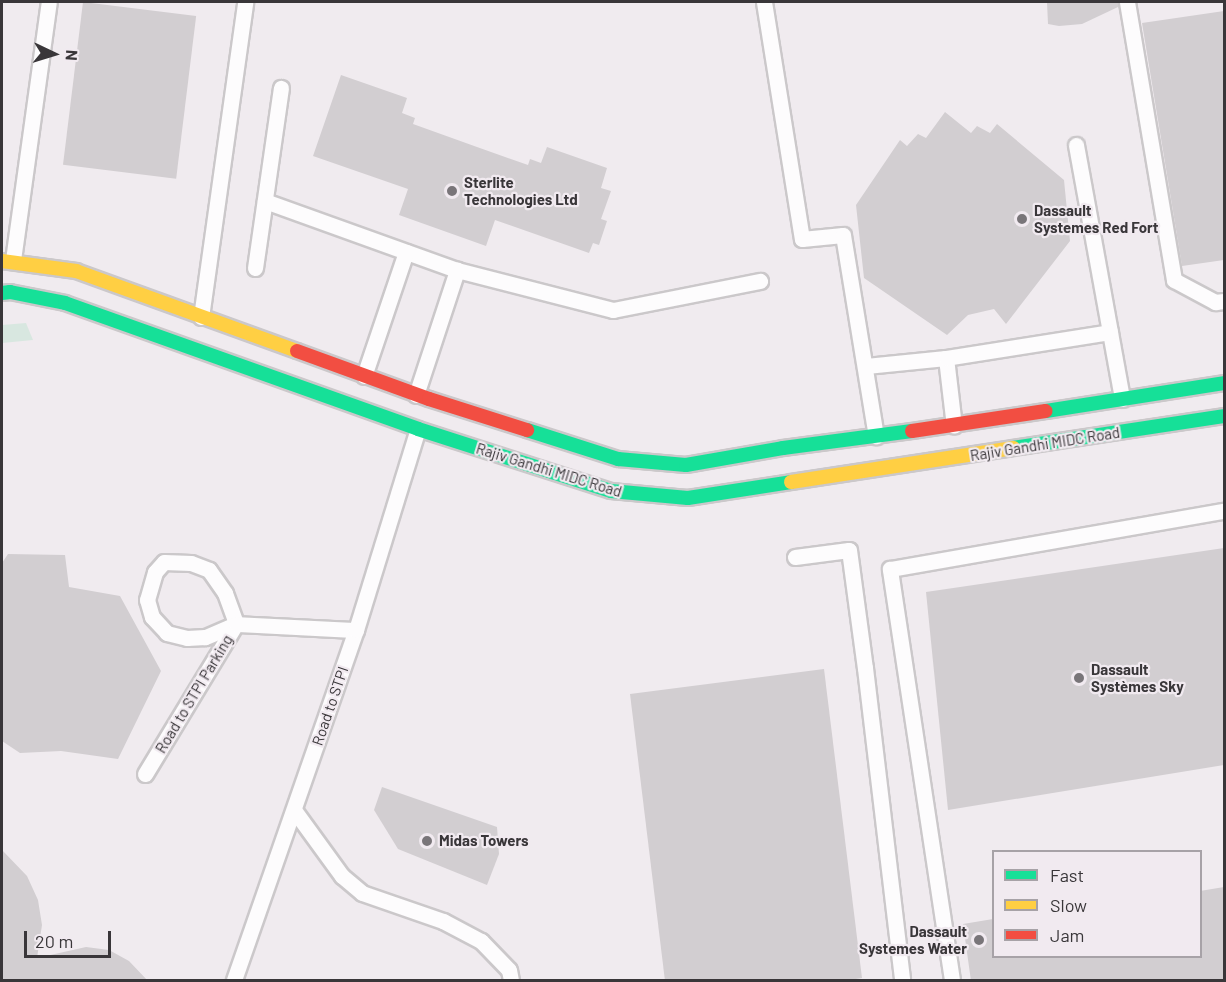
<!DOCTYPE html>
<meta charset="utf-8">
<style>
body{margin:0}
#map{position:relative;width:1226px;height:982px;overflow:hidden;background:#f0ebef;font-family:Barlow,sans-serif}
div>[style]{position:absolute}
.green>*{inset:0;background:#d8e7e0}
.building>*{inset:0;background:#d2ced1;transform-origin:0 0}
.roads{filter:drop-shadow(2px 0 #cbc8ca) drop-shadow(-2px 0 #cbc8ca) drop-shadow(0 2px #cbc8ca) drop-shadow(0 -2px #cbc8ca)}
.lane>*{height:15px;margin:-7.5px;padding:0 7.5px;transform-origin:7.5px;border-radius:7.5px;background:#fdfcfd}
.fast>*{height:14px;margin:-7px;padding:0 7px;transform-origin:7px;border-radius:7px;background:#16e098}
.slow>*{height:14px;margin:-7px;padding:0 7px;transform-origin:7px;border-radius:7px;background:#ffcf43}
.jam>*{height:14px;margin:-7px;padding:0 7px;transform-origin:7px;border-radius:7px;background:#f24e42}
.dots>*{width:16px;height:16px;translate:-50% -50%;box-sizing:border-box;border:3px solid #f1eaf0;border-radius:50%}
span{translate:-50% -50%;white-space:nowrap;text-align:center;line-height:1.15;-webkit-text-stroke:4.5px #f1eaf0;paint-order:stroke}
.poi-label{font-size:15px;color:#393639;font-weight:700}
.left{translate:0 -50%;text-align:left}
.right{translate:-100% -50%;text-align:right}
.street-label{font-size:15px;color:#393639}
.frame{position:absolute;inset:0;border:3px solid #393639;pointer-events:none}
.legend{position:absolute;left:992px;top:850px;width:210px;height:108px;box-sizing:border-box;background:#f1eaf0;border:2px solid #a7a2a7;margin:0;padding:8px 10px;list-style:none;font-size:18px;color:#393639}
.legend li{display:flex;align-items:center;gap:12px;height:30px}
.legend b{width:30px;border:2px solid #a7a2a7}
.north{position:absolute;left:24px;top:24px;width:60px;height:60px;-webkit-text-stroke:4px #f1eaf0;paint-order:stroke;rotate:94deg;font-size:16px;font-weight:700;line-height:24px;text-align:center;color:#393639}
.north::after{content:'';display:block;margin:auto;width:21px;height:27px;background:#393639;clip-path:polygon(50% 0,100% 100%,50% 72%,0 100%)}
.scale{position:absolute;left:24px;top:931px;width:87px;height:27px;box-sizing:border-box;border:3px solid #393639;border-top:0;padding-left:8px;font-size:18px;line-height:21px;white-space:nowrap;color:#393639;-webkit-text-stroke:4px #f1eaf0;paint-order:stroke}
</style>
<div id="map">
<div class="green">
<div style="clip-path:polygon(26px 323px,33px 340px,2px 343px,2px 325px)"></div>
</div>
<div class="building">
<div style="left:83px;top:2px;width:114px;height:164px;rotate:7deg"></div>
<div style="clip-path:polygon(1047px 2px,1118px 2px,1118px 7px,1082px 24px,1059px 26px,1048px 24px)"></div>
<div style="clip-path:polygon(1224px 11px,1224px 260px,1182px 266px,1142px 23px)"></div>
<div style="clip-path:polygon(341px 75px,407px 98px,402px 113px,415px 118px,413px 124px,477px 147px,528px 165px,530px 159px,541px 163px,547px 147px,607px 168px,601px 188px,611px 191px,601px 219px,607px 221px,599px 245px,593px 243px,589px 253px,495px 220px,486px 246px,399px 215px,408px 189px,313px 156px)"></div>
<div style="clip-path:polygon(945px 112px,971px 133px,977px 126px,990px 133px,997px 124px,1064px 180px,1070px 241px,1006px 324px,994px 309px,968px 315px,947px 335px,864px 278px,856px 205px,900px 140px,907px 146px,918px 134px,926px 138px)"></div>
<div style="clip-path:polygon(1224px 548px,1224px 765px,948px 810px,926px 592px)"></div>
<div style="clip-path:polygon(8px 554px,65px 555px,69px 587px,120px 596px,161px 671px,118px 759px,61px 751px,20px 753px,2px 741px,2px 563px)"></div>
<div style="clip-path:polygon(824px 669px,862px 978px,843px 981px,665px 981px,630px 694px)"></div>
<div style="clip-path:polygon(382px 787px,497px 827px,499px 854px,487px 885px,398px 849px,374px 810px)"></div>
<div style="clip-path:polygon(2px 850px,27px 876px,38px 900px,42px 925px,37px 958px,86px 947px,109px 950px,129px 961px,148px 981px,2px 981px)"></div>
<div style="clip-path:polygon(1224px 887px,1224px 981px,971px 981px,963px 924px,993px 919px,993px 957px,1200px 957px,1200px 891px)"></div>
</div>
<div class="roads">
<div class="lane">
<div style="left:764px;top:2px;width:240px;rotate:80.9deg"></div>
<div style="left:802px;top:239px;width:41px;rotate:-5.6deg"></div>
<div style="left:843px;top:235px;width:204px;rotate:80.7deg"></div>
<div style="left:1127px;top:2px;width:282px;rotate:80.4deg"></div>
<div style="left:1174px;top:280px;width:47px;rotate:28.2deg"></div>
<div style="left:1215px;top:302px;width:9px;rotate:-6deg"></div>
<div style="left:1076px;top:145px;width:258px;rotate:79.7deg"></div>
<div style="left:265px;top:201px;width:204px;rotate:19.8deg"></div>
<div style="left:457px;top:270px;width:161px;rotate:14.4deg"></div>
<div style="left:613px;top:310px;width:150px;rotate:-11.2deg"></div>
<div style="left:13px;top:260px;width:260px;rotate:-82.1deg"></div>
<div style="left:255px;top:268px;width:182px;rotate:-81.8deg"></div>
<div style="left:201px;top:317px;width:318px;rotate:-82deg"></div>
<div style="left:946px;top:358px;width:68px;rotate:83.3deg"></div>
<div style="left:866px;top:366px;width:80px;rotate:-5.7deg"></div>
<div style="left:946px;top:358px;width:166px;rotate:-9deg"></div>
<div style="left:364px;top:376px;width:131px;rotate:-71.3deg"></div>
<div style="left:416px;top:395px;width:132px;rotate:-71.8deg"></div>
<div style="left:795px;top:557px;width:54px;rotate:-7.4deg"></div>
<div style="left:849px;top:550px;width:119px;rotate:82.3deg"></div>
<div style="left:865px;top:668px;width:314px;rotate:83.2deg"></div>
<div style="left:164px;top:562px;width:27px;rotate:2deg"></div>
<div style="left:191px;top:563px;width:19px;rotate:21deg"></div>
<div style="left:209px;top:570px;width:28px;rotate:55deg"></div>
<div style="left:225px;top:593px;width:33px;rotate:70deg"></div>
<div style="left:236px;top:624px;width:34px;rotate:157deg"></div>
<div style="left:205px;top:637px;width:18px;rotate:177deg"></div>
<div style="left:187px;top:638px;width:21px;rotate:-166deg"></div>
<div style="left:167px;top:633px;width:22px;rotate:-133deg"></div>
<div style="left:152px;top:617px;width:18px;rotate:-106deg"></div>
<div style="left:147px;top:600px;width:29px;rotate:-74deg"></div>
<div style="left:155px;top:572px;width:13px;rotate:-48deg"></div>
<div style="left:145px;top:774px;width:175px;rotate:-58.8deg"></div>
<div style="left:236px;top:624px;width:120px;rotate:2.9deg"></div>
<div style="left:294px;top:810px;width:82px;rotate:54deg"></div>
<div style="left:342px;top:876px;width:26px;rotate:40deg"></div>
<div style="left:362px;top:893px;width:86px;rotate:19.1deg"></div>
<div style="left:443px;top:921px;width:43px;rotate:27.8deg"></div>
<div style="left:481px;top:941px;width:40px;rotate:46deg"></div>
<div style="left:509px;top:970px;width:10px;rotate:79deg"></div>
<div style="left:234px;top:980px;width:371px;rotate:-70.8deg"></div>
<div style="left:356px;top:630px;width:210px;rotate:-72.9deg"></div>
<div style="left:952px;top:980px;width:416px;rotate:-98.6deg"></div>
<div style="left:890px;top:569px;width:339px;rotate:-9.9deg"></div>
</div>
<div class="fast">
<div style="left:2px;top:293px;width:8px;rotate:-7deg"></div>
<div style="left:10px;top:292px;width:56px;rotate:11.3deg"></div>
<div style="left:65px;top:303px;width:375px;rotate:19.6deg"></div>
<div style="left:418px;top:429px;width:203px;rotate:17.8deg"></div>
<div style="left:611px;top:491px;width:77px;rotate:5.2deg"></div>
<div style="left:688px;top:498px;width:104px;rotate:-8.8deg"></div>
<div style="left:1046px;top:411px;width:180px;rotate:-8.9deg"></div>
<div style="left:527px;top:430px;width:96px;rotate:17.7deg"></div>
<div style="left:618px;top:459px;width:68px;rotate:5deg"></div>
<div style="left:686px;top:465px;width:98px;rotate:-9.9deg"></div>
<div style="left:783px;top:448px;width:130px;rotate:-7.5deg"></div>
<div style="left:1013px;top:448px;width:213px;rotate:-8.6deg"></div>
</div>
<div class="slow">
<div style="left:2px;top:261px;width:75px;rotate:7.7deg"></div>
<div style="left:76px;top:271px;width:235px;rotate:19.9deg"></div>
<div style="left:791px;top:482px;width:225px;rotate:-8.7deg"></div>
</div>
<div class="jam">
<div style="left:297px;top:351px;width:140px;rotate:20deg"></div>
<div style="left:429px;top:399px;width:103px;rotate:17.6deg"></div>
<div style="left:912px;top:431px;width:135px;rotate:-8.5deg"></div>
</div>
</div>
<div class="dots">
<div style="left:452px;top:191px;background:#797579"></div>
<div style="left:1022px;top:219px;background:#797579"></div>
<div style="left:1079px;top:678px;background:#797579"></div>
<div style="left:427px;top:841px;background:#797579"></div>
<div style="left:979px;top:940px;background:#797579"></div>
</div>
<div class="poi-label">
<span class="left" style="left:464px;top:191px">Sterlite<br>Technologies Ltd</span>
<span class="left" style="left:1034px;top:219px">Dassault<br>Systemes Red Fort</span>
<span class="left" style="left:1091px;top:678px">Dassault<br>Systèmes Sky</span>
<span class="left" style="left:439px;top:841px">Midas Towers</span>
<span class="right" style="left:967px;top:940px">Dassault<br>Systemes Water</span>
</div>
<div class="street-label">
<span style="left:1045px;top:444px;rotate:-9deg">Rajiv Gandhi MIDC Road</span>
<span style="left:549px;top:470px;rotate:17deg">Rajiv Gandhi MIDC Road</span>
<span style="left:194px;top:694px;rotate:-59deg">Road to STPI Parking</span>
<span style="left:330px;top:706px;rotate:-71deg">Road to STPI</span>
</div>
<div class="frame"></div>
<ul class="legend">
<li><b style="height:8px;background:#16e098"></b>Fast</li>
<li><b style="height:8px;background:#ffcf43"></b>Slow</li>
<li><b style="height:8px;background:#f24e42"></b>Jam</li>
</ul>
<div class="north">N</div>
<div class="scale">20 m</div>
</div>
